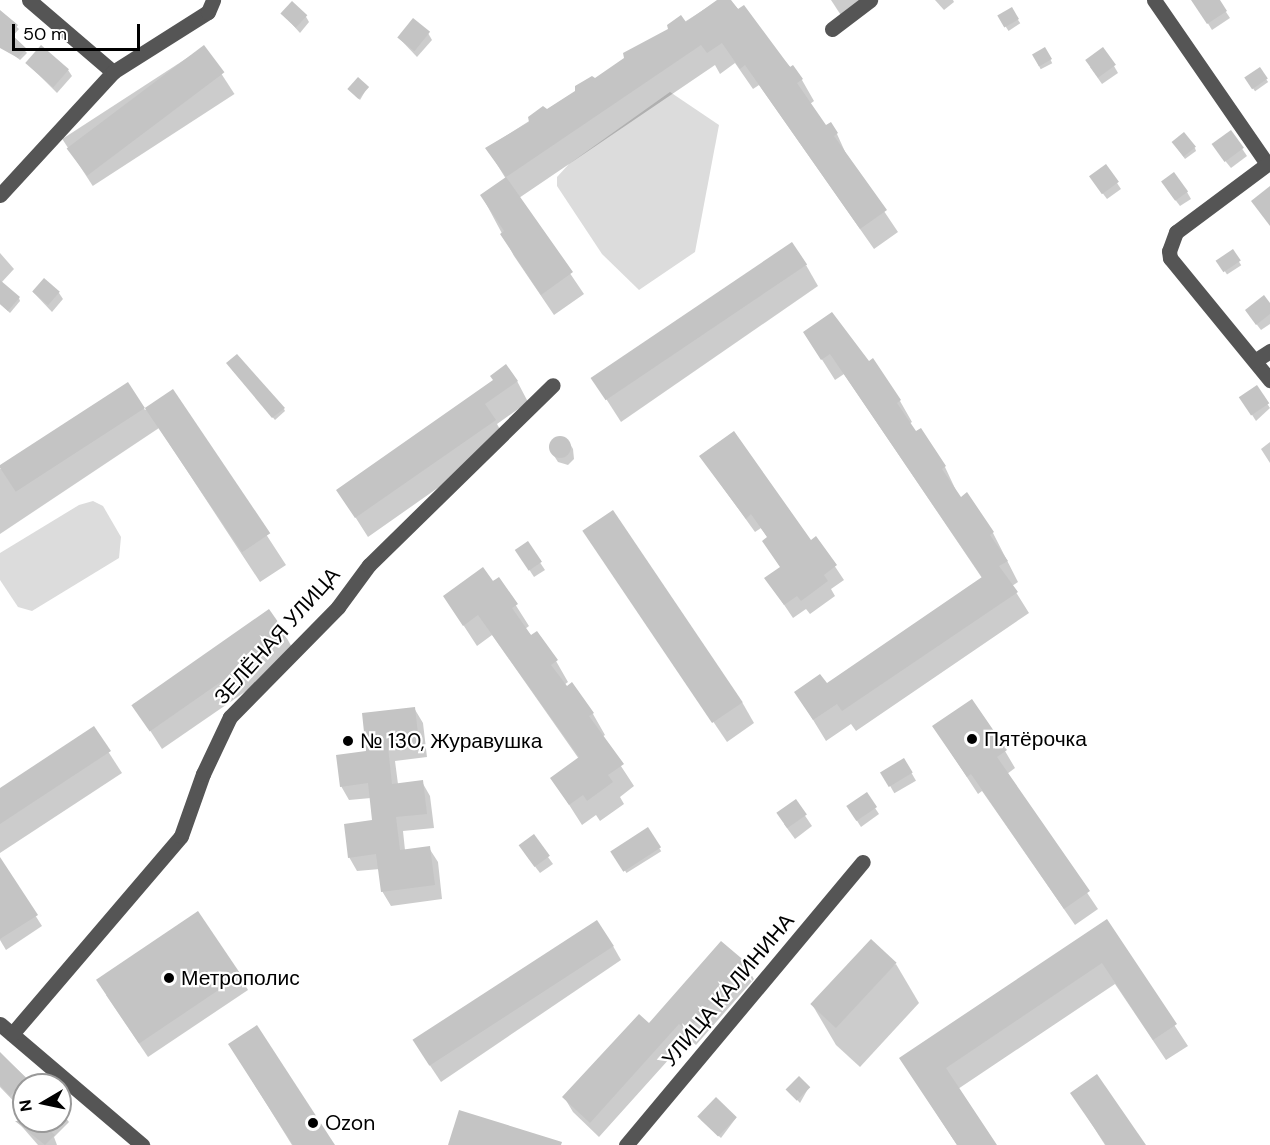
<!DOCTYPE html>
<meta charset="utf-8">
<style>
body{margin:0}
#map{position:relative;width:1270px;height:1145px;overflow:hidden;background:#fff;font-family:"DM Sans",sans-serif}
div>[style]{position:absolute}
.green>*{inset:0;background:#dcdcdc}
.shadow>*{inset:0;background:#0003;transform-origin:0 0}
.building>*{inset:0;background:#c4c4c4;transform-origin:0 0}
.round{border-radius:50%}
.minor>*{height:15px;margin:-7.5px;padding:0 7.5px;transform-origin:7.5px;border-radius:7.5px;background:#555}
.dots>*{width:16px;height:16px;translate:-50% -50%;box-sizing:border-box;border:3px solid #fff;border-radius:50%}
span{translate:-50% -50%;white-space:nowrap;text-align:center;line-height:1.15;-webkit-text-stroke:4.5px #fff;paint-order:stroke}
.street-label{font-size:21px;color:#000}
.poi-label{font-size:21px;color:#000}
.left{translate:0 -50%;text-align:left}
.north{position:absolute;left:12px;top:1073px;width:60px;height:60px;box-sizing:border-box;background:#fff;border:2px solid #999;border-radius:50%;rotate:261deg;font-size:16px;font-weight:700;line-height:24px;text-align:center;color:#000}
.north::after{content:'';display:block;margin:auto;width:21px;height:27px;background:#000;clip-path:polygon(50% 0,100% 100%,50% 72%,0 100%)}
.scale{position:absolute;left:12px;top:24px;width:128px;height:27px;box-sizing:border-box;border:3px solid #000;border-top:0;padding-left:8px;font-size:18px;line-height:21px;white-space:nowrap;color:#000;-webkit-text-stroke:4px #fff;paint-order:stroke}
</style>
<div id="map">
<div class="green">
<div style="clip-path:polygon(670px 92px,719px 125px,695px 252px,639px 290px,602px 254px,557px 186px,557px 177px,569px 164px)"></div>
<div style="clip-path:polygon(93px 501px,103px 506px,121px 537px,119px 558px,32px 611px,18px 607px,0 580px,0 553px,79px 505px)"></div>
</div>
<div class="shadow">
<div style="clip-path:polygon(719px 0,730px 0,802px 80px,814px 101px,810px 104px,826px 127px,837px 134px,847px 156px,898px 232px,874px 249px,759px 85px,753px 89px,735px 63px,720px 74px,715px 65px,519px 198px,584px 294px,554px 315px,514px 256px,482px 196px,506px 179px,487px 148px)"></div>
<div style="clip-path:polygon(831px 0,877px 0,846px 23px)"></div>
<div style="clip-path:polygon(935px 0,953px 0,954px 2px,944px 10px)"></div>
<div style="clip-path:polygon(1203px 0,1218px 0,1230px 18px,1212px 30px,1196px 4px)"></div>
<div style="left:1011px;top:9px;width:17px;height:14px;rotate:57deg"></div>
<div style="clip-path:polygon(0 12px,19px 29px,12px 37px,27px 53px,20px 60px,0 44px)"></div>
<div style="clip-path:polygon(282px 13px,305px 15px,309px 22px,300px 33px)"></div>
<div style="clip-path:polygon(428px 33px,432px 40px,417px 57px,398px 37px)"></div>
<div style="left:204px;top:47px;width:56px;height:169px;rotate:57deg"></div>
<div style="left:1045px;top:49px;width:16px;height:13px;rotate:63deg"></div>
<div style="clip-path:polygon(27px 63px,68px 70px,72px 76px,57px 93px)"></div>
<div style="clip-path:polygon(1114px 66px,1118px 73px,1102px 84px,1090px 67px)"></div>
<div style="left:1259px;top:69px;width:16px;height:16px;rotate:55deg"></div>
<div style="clip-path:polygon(367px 88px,360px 100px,349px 89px)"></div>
<div style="clip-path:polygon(1231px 132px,1247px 156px,1231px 168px,1218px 152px)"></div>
<div style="clip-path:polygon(1175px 145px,1195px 148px,1196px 151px,1185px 159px)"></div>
<div style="clip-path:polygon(1095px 183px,1117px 183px,1121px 189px,1107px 199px)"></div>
<div style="clip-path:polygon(1167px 189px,1187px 192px,1191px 199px,1180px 206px)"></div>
<div style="left:1232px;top:251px;width:17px;height:17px;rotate:57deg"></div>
<div style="clip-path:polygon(0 253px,14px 269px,1px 283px,0 282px)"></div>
<div style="clip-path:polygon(806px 265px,818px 286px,621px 422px,594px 380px)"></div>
<div style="clip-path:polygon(33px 292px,59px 293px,63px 299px,52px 312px)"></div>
<div style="clip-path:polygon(0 295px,19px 298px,20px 301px,10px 313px,0 304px)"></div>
<div style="clip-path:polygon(1270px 306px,1270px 324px,1261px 330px,1251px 317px)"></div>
<div style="clip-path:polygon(805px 333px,900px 401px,912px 422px,909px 424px,916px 434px,921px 430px,945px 467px,960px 499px,967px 494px,993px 533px,1018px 582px,1012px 586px,1029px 613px,856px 731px,851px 724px,826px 741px,796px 692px,826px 685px,982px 578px,844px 374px,835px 380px)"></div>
<div style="clip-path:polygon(229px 366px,284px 409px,285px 411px,275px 420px)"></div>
<div style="clip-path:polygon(517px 381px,528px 402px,497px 424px,506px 440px,368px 537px,338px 490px)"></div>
<div style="clip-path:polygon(128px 384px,145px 410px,173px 391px,286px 565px,260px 582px,159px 428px,0 534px,0 469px)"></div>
<div style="clip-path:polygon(1256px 387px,1270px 408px,1256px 421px,1245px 404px)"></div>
<div style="clip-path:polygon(556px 439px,569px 442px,573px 449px,574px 459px,568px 465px,558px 462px,551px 451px)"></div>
<div style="clip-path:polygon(1270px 442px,1270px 463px,1261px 449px)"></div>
<div style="clip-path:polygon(701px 457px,811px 542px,816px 538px,844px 580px,831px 589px,835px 596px,810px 614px,806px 609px,793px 618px,766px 578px,781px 568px,764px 542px,768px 538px,761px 528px,755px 532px)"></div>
<div style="clip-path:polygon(584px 531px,742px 702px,754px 723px,727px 742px)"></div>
<div style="clip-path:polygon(527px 543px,545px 570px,534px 577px,521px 557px)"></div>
<div style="clip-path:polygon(499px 579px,529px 626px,525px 629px,556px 661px,568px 682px,564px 685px,566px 688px,572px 684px,593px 714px,605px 735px,602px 737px,634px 786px,620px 797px,624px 804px,600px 821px,596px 815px,582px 825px,552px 778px,579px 759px,492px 635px,477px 646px,445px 597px)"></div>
<div style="clip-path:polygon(285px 635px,297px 656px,162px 749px,133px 704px)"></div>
<div style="clip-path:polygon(414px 708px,423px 723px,427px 757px,395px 761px,398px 784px,422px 782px,430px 796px,434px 828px,403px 831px,405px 850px,429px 848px,438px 862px,442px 899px,391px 906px,382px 891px,380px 869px,357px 871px,349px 857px,374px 822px,371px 798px,349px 800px,341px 786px,368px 753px)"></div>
<div style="clip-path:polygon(934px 727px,1005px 751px,1015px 768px,1007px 774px,1098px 909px,1075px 925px,982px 791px,978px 794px)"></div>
<div style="clip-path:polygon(93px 728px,122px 773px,0 853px,0 790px)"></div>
<div style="left:904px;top:760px;width:24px;height:25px;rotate:60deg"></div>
<div style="clip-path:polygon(795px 801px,812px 826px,795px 839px,784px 824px)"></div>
<div style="clip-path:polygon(875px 808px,879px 814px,861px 827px,852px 813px)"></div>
<div style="left:648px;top:830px;width:25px;height:41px;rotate:58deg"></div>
<div style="clip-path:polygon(533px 836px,553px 864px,540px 873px,524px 852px)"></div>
<div style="clip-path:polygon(0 860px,42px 926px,6px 950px,0 940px)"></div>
<div style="clip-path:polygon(1106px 921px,1188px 1046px,1166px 1060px,1115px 984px,958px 1089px,995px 1145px,957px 1145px,901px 1059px)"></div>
<div style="clip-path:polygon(613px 946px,621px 960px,441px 1082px,425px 1058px)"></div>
<div style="clip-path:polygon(745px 964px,754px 979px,696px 1045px,688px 1038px,599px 1137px,573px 1112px,564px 1097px,649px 1026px)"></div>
<div style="clip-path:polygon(896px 964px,919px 1003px,860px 1067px,836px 1045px,813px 1006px)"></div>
<div style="clip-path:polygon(240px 976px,248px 990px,148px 1057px,106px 995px)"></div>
<div style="clip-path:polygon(230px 1045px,333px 1145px,292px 1145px)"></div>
<div style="clip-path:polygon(0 1053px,34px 1085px,24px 1085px,24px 1112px,0 1087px)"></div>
<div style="clip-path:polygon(809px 1087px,800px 1103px,788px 1090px)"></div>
<div style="clip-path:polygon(1072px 1093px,1144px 1145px,1105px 1145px)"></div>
<div style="clip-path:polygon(60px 1110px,69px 1122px,54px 1137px,57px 1145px,38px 1145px,17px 1121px,24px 1113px,24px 1121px,60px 1121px)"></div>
<div style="clip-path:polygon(736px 1118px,721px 1138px,701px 1120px)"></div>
</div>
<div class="building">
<div style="clip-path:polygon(717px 0,731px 0,738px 9px,744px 5px,790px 67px,793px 65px,803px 79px,797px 83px,826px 125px,831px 122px,838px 133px,834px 136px,887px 210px,860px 229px,745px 65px,740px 69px,722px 43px,707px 53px,701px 45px,506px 177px,485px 148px,529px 122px,528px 117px,543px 106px,547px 109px,575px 91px,575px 86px,592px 76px,595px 78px,624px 58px,623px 53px,668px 29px,667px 25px,681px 15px,686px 22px)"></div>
<div style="clip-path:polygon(1191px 0,1220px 0,1227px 11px,1207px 24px)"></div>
<div style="left:292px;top:1px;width:21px;height:17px;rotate:43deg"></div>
<div style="left:1012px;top:7px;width:14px;height:17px;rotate:60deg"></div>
<div style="clip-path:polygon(0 10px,18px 25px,11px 34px,27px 49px,18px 58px,0 48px)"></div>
<div style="left:413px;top:18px;width:22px;height:25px;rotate:39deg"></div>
<div style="left:41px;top:45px;width:37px;height:24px;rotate:41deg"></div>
<div style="left:204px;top:45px;width:34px;height:172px;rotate:53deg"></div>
<div style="left:1045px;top:47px;width:14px;height:15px;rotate:60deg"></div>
<div style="left:1103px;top:47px;width:22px;height:22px;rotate:54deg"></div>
<div style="left:1260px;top:67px;width:14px;height:19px;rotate:56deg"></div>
<div style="left:358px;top:77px;width:15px;height:16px;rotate:42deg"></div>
<div style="left:1231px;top:130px;width:22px;height:24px;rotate:54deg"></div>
<div style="left:1184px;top:132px;width:19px;height:16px;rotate:51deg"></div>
<div style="left:1106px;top:164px;width:22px;height:21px;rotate:54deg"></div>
<div style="left:1174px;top:172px;width:24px;height:16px;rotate:54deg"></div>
<div style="clip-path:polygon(506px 177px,573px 272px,541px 295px,500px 234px,504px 231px,480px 195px)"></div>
<div style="clip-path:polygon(1270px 186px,1270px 226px,1251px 201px)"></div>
<div style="left:792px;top:242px;width:27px;height:243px;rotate:56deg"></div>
<div style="left:1233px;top:249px;width:14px;height:21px;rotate:56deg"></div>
<div style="left:44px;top:278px;width:21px;height:18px;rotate:41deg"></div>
<div style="clip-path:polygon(0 280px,20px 297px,8px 311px,0 304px)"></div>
<div style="clip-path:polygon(1264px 295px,1270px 303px,1270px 314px,1256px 325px,1245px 310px)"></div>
<div style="clip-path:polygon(832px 312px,869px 361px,873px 358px,901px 400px,897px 403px,916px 431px,921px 428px,946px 466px,942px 469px,961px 497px,967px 492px,994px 532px,990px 535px,1008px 561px,999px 566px,1018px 592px,842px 711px,837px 704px,813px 720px,794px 692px,820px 674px,827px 683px,982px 577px,830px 354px,821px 360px,803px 332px)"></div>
<div style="clip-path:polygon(237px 354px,285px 408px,272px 418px,226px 363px)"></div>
<div style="clip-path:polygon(506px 364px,518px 381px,485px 404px,496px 420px,355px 518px,336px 490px,493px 380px,490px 376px)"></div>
<div style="left:128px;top:382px;width:31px;height:154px;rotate:57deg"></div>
<div style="left:1257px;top:385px;width:22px;height:22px;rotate:56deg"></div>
<div style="left:173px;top:389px;width:174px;height:34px;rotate:56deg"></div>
<div style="clip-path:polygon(734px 431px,811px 540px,816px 536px,837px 565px,824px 575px,828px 581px,801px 601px,797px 596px,784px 605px,764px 578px,780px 567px,762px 541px,767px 537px,751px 514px,746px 519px,699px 456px)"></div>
<div class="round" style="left:549px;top:436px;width:22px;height:22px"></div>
<div style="left:613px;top:510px;width:232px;height:37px;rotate:56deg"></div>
<div style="left:528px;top:541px;width:25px;height:16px;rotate:56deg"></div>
<div style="clip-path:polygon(483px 567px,493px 581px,499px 577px,518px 604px,512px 608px,531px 635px,537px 631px,558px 660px,551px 665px,567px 686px,572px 682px,594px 713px,589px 716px,624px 764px,608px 775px,613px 782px,587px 801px,583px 795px,569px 805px,550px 778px,579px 757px,478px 615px,463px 626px,443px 596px)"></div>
<div style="left:269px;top:609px;width:32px;height:168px;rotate:55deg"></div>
<div style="clip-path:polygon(972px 699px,1007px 750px,997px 757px,1090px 891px,1064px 909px,971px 774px,967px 777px,932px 726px)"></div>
<div style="clip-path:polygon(415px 707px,419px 743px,388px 747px,392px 784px,423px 780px,427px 814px,396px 817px,400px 850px,430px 846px,435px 885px,381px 892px,376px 854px,348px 858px,344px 824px,372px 820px,368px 783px,340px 787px,336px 755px,366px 751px,362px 713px)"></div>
<div style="clip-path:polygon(94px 726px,111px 751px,0 824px,0 788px)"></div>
<div style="left:904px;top:758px;width:17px;height:28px;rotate:59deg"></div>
<div style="left:867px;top:792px;width:18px;height:25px;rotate:56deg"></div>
<div style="left:796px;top:799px;width:19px;height:24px;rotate:55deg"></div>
<div style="left:648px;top:827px;width:24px;height:45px;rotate:57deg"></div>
<div style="left:534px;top:834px;width:27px;height:19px;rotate:54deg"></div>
<div style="clip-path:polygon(0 857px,38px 915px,0 939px)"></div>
<div style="left:198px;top:911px;width:77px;height:123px;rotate:56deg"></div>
<div style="clip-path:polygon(1107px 919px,1177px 1024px,1153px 1040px,1102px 963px,946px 1068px,997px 1145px,957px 1145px,899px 1058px)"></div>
<div style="left:597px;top:920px;width:31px;height:220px;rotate:57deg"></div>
<div style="left:871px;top:939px;width:35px;height:89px;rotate:43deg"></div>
<div style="clip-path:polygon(721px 941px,747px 963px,687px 1031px,679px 1024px,590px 1123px,562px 1097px,639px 1014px,649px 1023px)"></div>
<div style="clip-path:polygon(257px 1025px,335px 1145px,293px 1145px,228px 1044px)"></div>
<div style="clip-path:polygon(0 1052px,27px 1079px,10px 1096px,0 1085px)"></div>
<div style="clip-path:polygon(1097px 1074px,1146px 1145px,1106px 1145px,1070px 1093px)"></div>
<div style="left:799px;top:1076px;width:16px;height:19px;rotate:45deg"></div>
<div style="left:716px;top:1097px;width:29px;height:27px;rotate:44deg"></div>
<div style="clip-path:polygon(459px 1110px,562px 1142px,561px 1145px,448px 1145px)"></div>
<div style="clip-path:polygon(15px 1121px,58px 1121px,49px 1130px,55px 1135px,45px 1145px)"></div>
</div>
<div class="minor">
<div style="left:29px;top:0;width:111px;rotate:40.6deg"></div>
<div style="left:1154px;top:0;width:199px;rotate:55.4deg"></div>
<div style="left:832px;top:29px;width:48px;rotate:-37.3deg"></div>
<div style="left:1270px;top:162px;width:117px;rotate:143.3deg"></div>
<div style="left:1176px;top:232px;width:20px;rotate:110deg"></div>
<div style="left:1169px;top:251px;width:7px;rotate:82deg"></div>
<div style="left:1170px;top:258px;width:158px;rotate:50.7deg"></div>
<div style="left:0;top:195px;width:167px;rotate:-47.4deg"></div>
<div style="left:113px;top:72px;width:112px;rotate:-32.3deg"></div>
<div style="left:208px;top:12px;width:13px;rotate:-67deg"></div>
<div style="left:1256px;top:360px;width:17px;rotate:-33deg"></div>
<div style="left:0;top:1024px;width:187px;rotate:40.4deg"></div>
<div style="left:12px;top:1034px;width:260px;rotate:-49.5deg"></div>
<div style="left:181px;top:836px;width:66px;rotate:-70.5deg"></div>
<div style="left:203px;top:774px;width:63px;rotate:-64.7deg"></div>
<div style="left:230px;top:717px;width:154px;rotate:-45.5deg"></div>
<div style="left:338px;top:607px;width:52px;rotate:-53.6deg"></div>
<div style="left:369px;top:565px;width:257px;rotate:-44.4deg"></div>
<div style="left:626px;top:1145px;width:369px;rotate:-50.1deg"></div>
</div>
<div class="dots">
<div style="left:972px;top:739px;background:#000"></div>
<div style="left:348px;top:741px;background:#000"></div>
<div style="left:169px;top:978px;background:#000"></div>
<div style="left:313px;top:1123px;background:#000"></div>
</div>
<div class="street-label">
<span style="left:277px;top:636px;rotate:-48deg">ЗЕЛЁНАЯ УЛИЦА</span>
<span style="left:728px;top:990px;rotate:-50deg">УЛИЦА КАЛИНИНА</span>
</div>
<div class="poi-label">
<span class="left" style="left:984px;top:739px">Пятёрочка</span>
<span class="left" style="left:360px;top:741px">№ 130, Журавушка</span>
<span class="left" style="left:181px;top:978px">Метрополис</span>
<span class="left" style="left:325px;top:1123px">Ozon</span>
</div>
<div class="north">N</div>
<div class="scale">50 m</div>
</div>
